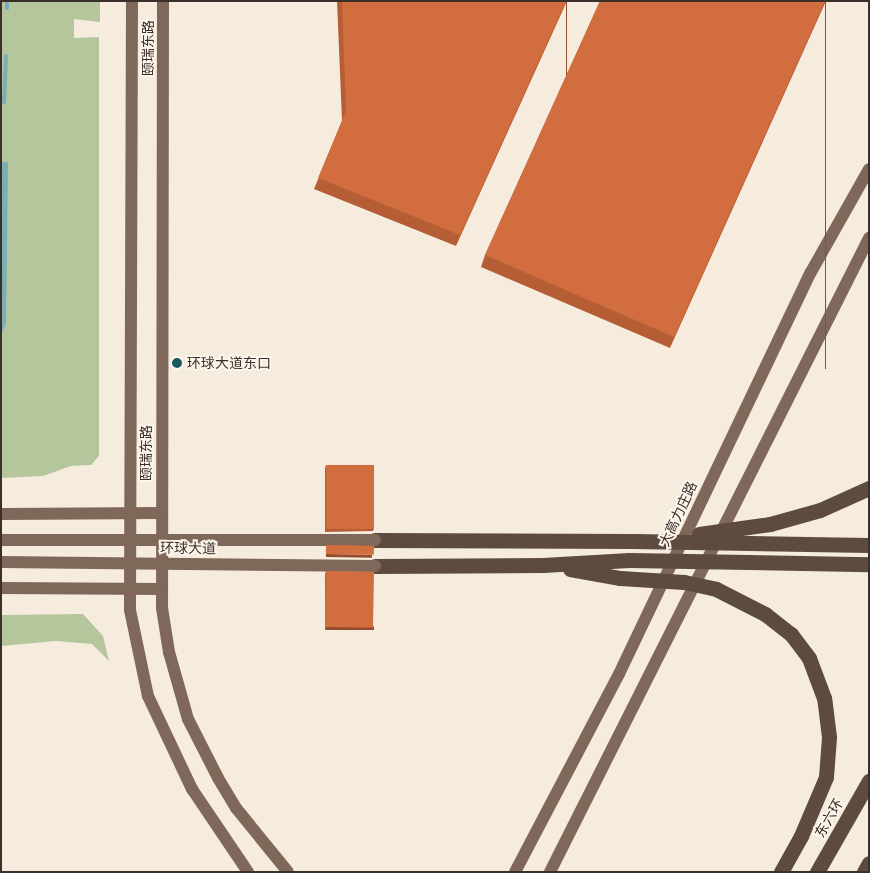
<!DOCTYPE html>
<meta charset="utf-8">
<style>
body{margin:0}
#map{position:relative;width:870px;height:873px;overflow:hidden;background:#f5ecde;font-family:Poppins,"Noto Sans SC",sans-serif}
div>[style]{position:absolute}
.green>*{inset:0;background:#b5c69c}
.water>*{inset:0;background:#7aafb6}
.stream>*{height:4px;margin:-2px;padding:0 2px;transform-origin:2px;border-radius:2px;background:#7aafb6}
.primary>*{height:12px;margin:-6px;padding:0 6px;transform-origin:6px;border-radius:6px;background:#7f6859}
.highway>*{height:15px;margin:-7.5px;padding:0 7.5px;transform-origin:7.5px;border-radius:7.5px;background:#5d4b3f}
.primary-bridge>*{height:12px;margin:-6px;padding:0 6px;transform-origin:6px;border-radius:6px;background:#7f6859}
.highway-bridge>*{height:15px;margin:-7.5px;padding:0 7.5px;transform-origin:7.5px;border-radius:7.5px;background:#5d4b3f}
.wall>*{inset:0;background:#b55e36}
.shaded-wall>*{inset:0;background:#934c2c;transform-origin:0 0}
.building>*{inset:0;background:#d26d3f;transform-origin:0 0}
.dots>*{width:14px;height:14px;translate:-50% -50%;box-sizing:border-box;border:2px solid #fcf5eb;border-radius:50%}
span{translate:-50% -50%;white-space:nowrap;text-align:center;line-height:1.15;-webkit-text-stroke:4px #fcf5eb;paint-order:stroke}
.street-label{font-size:14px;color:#3b3029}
.poi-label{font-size:14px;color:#3b3029}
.left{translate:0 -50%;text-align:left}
.frame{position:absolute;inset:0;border:2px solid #3b3029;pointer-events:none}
</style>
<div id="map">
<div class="green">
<div style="clip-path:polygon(1px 1px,100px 1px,100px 22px,74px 19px,74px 38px,99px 37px,99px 456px,91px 465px,71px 466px,43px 476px,1px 478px)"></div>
<div style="clip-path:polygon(83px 614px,103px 636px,109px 661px,92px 644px,56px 641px,1px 646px,1px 615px)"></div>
</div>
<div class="water">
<div style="clip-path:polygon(1px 162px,8px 162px,6px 323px,1px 335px)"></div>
</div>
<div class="stream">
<div style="left:7px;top:8px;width:7px;rotate:-90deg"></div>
<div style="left:4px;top:102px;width:46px;rotate:-87.5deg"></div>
</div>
<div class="primary">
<div style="left:132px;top:1px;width:609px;rotate:90.19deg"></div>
<div style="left:130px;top:610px;width:88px;rotate:78.2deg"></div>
<div style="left:148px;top:696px;width:103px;rotate:64.7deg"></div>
<div style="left:192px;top:789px;width:100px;rotate:56deg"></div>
<div style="left:163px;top:1px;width:607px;rotate:90.09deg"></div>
<div style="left:162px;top:608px;width:45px;rotate:81deg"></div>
<div style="left:169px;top:652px;width:70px;rotate:74.2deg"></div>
<div style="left:188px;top:719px;width:66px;rotate:63deg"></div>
<div style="left:218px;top:778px;width:35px;rotate:59deg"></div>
<div style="left:236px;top:808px;width:82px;rotate:50.9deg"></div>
<div style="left:1px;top:514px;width:161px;rotate:-0.4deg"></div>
<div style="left:1px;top:588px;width:161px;rotate:0.4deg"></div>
<div style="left:515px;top:872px;width:224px;rotate:-62.3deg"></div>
<div style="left:619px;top:674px;width:445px;rotate:-64.5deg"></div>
<div style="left:811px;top:272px;width:118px;rotate:-60.6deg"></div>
<div style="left:550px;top:872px;width:710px;rotate:-63.29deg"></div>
</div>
<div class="highway">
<div style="left:820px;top:510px;width:54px;rotate:-24.2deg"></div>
<div style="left:375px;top:540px;width:258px;rotate:0.2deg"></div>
<div style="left:375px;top:566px;width:168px;rotate:-0.3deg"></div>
<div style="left:543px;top:565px;width:86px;rotate:-3.3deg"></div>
<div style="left:570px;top:569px;width:51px;rotate:10.2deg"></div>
<div style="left:781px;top:872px;width:41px;rotate:-60.9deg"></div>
<div style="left:801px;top:836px;width:64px;rotate:-67deg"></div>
<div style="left:826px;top:777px;width:40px;rotate:-85.7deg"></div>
<div style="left:829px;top:737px;width:39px;rotate:-97deg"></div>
<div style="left:824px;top:698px;width:43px;rotate:-110.6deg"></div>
<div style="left:809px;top:658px;width:30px;rotate:-127deg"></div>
<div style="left:817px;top:872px;width:105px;rotate:-60.3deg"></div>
<div style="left:864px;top:872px;width:10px;rotate:-61deg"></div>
</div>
<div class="primary-bridge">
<div style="left:1px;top:540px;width:374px"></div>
<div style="left:1px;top:562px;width:374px;rotate:0.6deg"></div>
</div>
<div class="highway-bridge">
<div style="left:699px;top:534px;width:72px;rotate:-8deg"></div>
<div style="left:770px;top:524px;width:52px;rotate:-15.6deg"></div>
<div style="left:633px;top:541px;width:236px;rotate:1deg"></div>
<div style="left:629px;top:560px;width:240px;rotate:1deg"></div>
<div style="left:620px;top:578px;width:64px;rotate:3.6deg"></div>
<div style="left:684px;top:582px;width:33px;rotate:12deg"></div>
<div style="left:716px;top:589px;width:55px;rotate:27deg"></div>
<div style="left:765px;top:614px;width:33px;rotate:38deg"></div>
</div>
<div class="wall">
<div style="clip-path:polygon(337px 1px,567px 1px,456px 246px,314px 189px,342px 121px)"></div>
<div style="clip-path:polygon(600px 1px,826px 1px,670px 348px,481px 267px,485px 255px)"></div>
<div style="clip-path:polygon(326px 465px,373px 531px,325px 532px,325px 468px)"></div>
<div style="clip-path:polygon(326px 571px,374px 627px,373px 630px,325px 630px,325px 574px)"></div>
</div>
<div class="shaded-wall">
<div style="left:566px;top:1px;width:1px;height:257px"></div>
<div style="left:825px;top:1px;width:1px;height:368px"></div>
<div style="left:374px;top:528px;width:3px;height:48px;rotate:108deg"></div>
<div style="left:326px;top:554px;width:46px;height:3px;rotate:1deg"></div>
<div style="left:326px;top:627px;width:48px;height:3px"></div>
</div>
<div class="building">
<div style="clip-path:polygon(342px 1px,566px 1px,460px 235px,318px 178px,346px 111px)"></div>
<div style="clip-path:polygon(600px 1px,825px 1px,674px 337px,485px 255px)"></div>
<div style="left:326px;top:465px;width:48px;height:64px"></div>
<div style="left:326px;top:545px;width:48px;height:9px;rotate:1deg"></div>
<div style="left:326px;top:571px;width:48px;height:56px;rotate:1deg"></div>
</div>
<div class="dots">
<div style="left:177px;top:363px;background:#195862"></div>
</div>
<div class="street-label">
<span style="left:148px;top:48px;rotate:-90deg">颐瑞东路</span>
<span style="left:146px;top:453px;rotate:-90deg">颐瑞东路</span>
<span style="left:678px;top:514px;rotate:-65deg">大高力庄路</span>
<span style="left:188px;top:548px;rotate:1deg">环球大道</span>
<span style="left:829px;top:818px;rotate:-60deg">东六环</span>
</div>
<div class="poi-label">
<span class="left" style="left:187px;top:363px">环球大道东口</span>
</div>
<div class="frame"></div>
</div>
